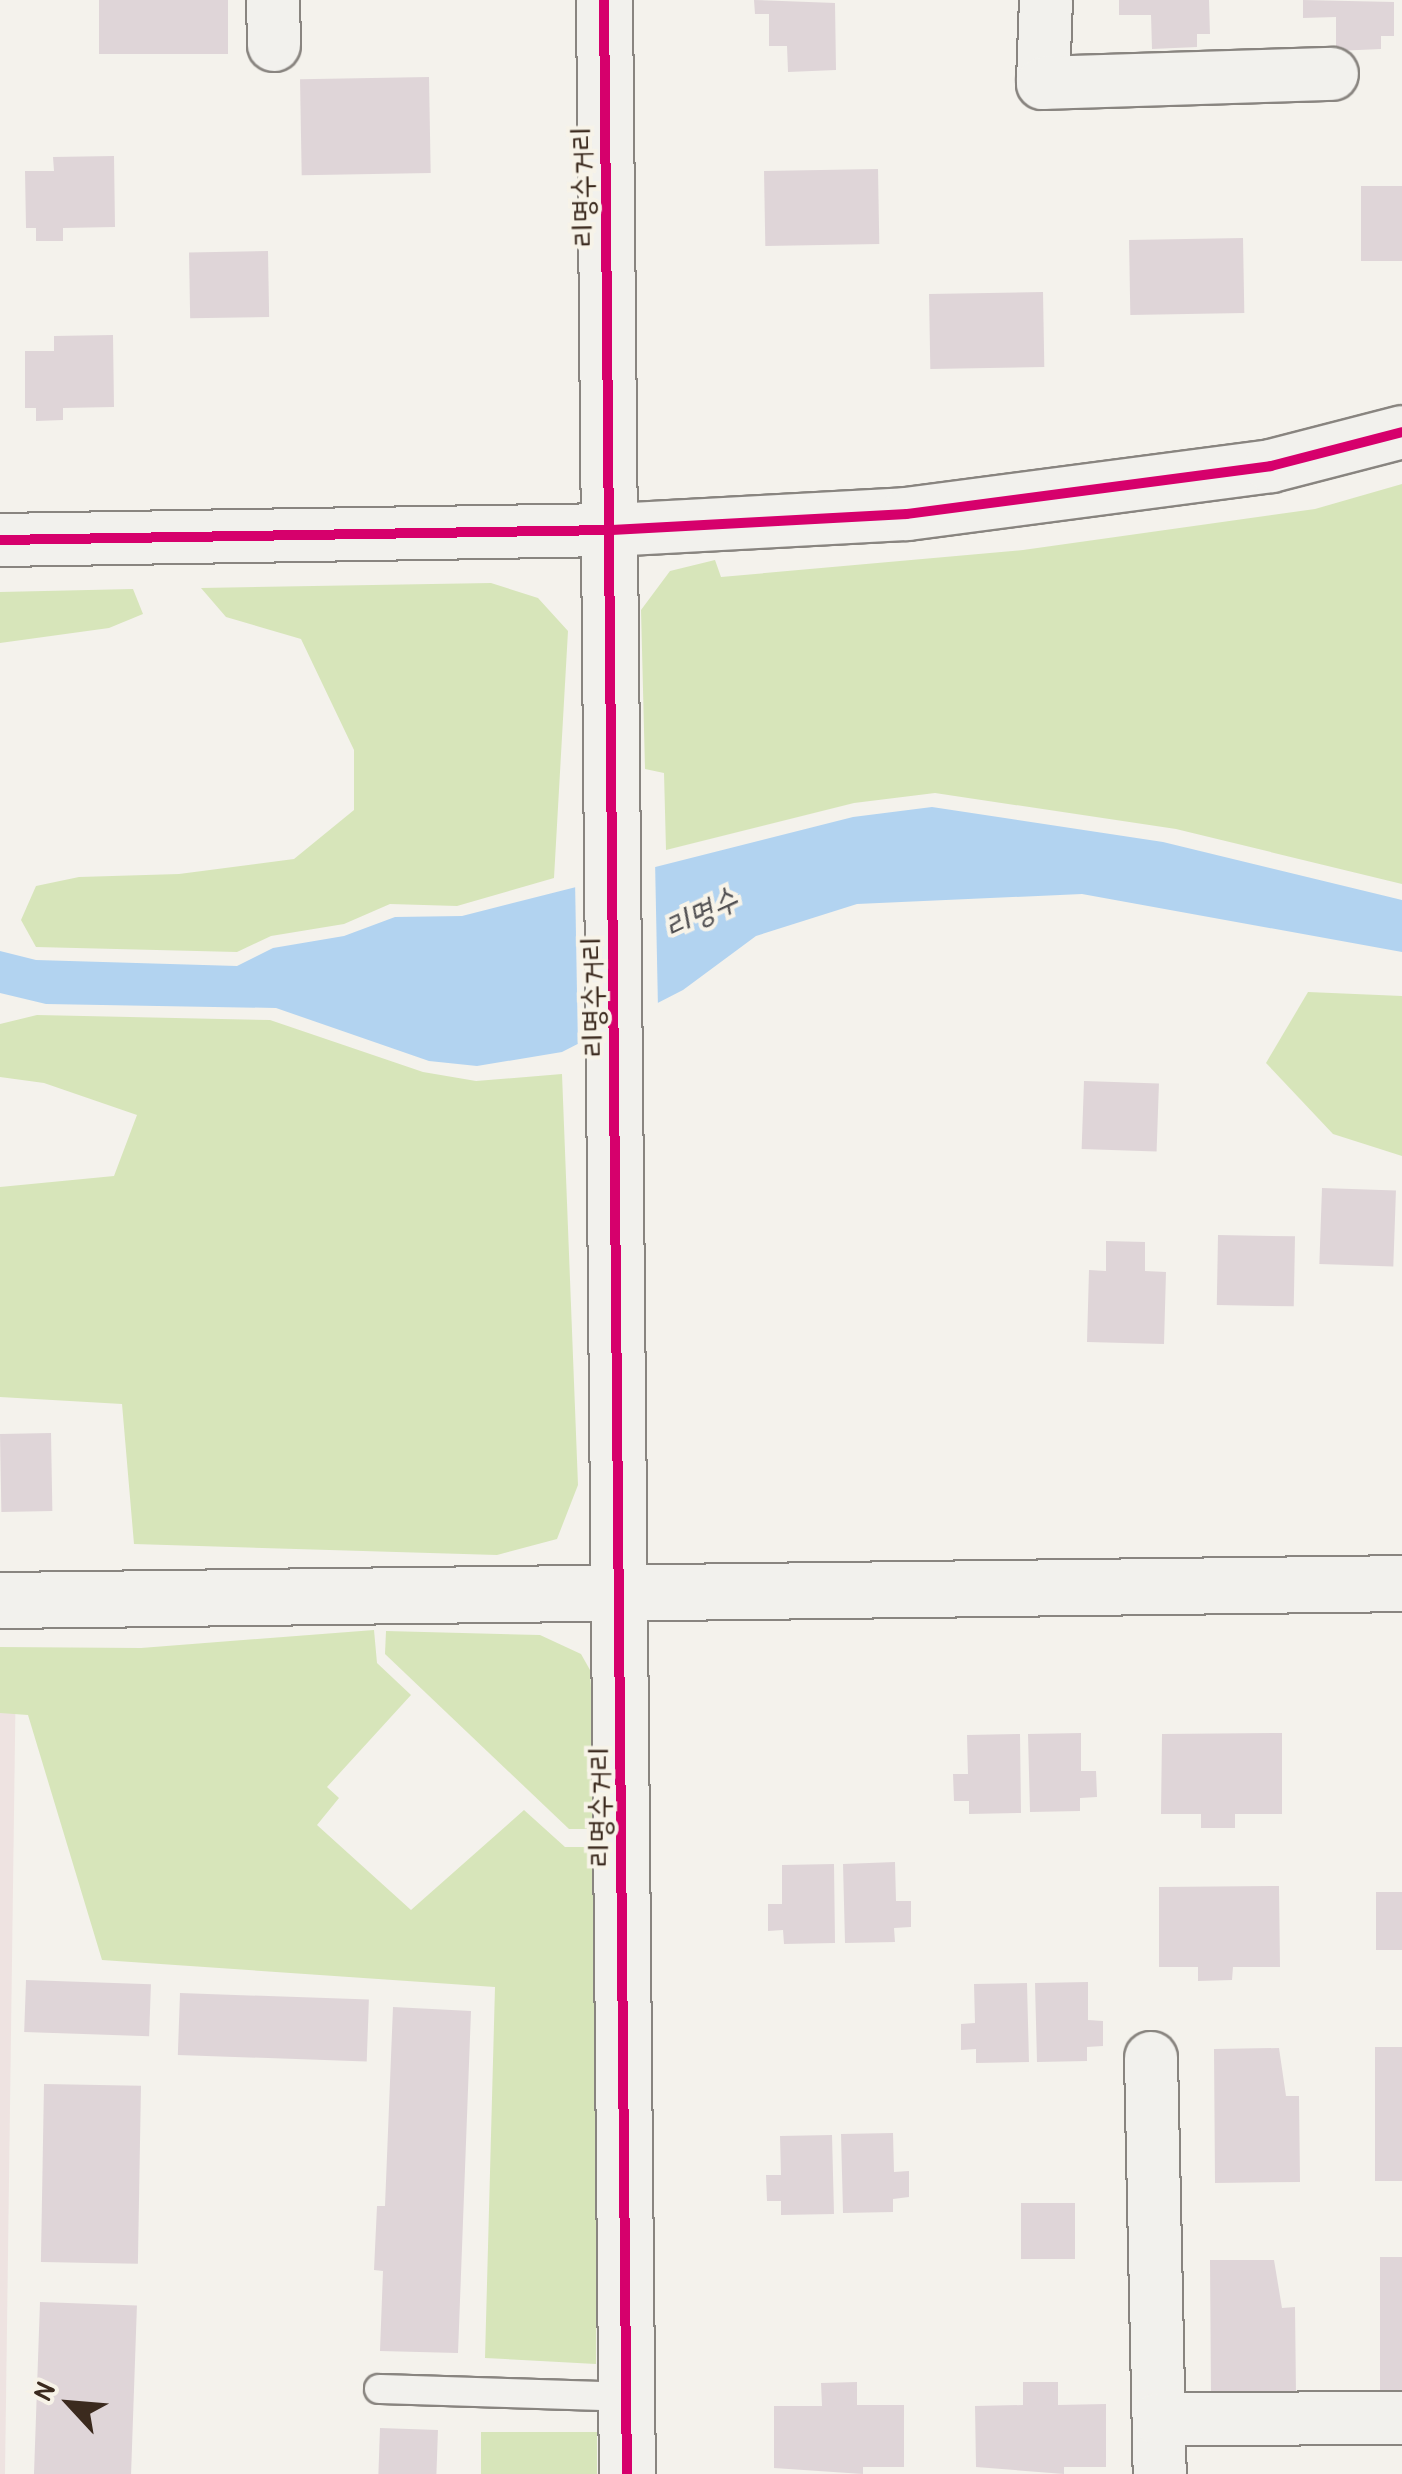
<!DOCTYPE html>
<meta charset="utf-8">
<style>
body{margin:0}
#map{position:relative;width:1402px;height:2474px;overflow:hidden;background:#f4f2ec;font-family:"Patrick Hand","Poor Story",sans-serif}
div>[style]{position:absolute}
.built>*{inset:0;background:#eee3e1}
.green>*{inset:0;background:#d7e5ba;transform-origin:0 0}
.water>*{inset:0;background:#b2d3f0}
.pier>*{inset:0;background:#f4f2ec}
.building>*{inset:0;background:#dfd5d8;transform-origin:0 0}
.roads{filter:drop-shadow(2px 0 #898580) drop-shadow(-2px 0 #898580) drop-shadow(0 2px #898580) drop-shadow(0 -2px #898580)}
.lane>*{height:28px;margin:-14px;padding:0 14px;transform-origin:14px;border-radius:14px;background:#f2f1ed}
.street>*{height:52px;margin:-26px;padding:0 26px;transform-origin:26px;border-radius:26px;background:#f2f1ed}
.secondary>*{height:55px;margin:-27.5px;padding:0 27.5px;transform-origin:27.5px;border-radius:27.5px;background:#f2f1ed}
.cycleway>*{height:10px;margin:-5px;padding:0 5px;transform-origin:5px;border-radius:5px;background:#d6006c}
span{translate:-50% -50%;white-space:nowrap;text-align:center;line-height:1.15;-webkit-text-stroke:8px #f7f3e8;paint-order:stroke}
.street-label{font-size:30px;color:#3b2a1e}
.water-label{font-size:32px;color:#525153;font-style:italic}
.north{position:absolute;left:20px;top:2354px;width:100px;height:100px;-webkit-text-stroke:8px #f7f3e8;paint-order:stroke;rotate:296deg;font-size:28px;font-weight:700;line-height:40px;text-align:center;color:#3b2a1e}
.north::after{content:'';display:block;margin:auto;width:35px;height:45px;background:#3b2a1e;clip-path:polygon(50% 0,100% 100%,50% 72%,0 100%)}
</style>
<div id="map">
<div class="built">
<div style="clip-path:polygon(0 1666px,16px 1666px,5px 2474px,0 2474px)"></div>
</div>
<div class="green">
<div style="clip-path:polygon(1402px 484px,1402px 884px,1176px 829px,935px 793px,854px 803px,666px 850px,664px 773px,645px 769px,641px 610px,670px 571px,715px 560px,721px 577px,1023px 550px,1315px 509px)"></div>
<div style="clip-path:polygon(491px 583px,538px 598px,568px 631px,554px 878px,457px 906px,390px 904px,344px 924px,271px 936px,237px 952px,36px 947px,21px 920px,36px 886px,79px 877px,179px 874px,294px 859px,354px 810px,354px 750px,301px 639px,226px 617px,201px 588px)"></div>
<div style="clip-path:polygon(133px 589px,143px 614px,109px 628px,0 643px,0 592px)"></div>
<div style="clip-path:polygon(1308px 992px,1402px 996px,1402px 1156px,1333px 1134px,1266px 1063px)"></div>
<div style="clip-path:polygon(37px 1015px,270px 1020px,423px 1072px,476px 1081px,562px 1074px,578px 1485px,557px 1539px,497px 1555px,134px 1544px,122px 1404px,0 1397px,0 1187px,114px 1176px,137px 1115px,44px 1083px,0 1077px,0 1024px)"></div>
<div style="clip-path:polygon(374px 1630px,377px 1663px,411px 1695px,327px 1787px,339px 1798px,317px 1825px,411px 1910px,524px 1810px,565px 1847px,599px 1847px,596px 2364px,485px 2358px,495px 1987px,102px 1960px,28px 1715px,0 1713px,0 1647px,141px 1648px)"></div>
<div style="clip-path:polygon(386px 1631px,540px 1635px,581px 1654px,590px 1670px,599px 1829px,569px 1829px,385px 1654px)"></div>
<div style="left:481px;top:2432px;width:116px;height:42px"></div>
</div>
<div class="water">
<div style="clip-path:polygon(932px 807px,1163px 842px,1402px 900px,1402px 952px,1082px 894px,857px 904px,756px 936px,683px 990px,562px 1052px,477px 1066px,429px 1061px,276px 1008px,46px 1004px,0 993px,0 951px,36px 960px,237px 966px,273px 948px,344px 936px,395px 917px,462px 916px,853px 817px)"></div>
</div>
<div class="pier">
<div style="clip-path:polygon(655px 860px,658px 1009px,578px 1049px,575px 879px)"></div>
</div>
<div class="building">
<div style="left:99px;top:0;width:129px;height:54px"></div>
<div style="clip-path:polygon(754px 0,835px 3px,836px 70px,788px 72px,787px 46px,769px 46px,769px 14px,755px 14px)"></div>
<div style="clip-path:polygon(1119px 0,1209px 0,1210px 34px,1197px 34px,1197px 47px,1152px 49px,1151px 15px,1119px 15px)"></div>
<div style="clip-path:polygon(1303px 0,1394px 2px,1394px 36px,1381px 36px,1381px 49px,1336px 51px,1336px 17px,1303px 18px)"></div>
<div style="left:429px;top:77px;width:96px;height:129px;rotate:89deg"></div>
<div style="clip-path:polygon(114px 156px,115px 227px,63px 228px,63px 241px,36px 241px,36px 228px,26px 228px,25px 171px,54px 171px,53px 157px)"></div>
<div style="left:878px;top:169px;width:75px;height:114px;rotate:89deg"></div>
<div style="left:1402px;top:186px;width:75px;height:41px;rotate:90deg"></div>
<div style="left:1243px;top:238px;width:75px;height:114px;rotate:89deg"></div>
<div style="left:268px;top:251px;width:66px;height:79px;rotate:89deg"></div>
<div style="left:1043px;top:292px;width:75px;height:114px;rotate:89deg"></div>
<div style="clip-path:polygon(113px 335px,114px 407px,63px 408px,63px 420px,36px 421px,36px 408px,25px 408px,25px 351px,54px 351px,54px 336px)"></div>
<div style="left:1084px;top:1081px;width:75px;height:68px;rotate:2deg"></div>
<div style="left:1322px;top:1188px;width:74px;height:76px;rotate:2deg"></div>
<div style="left:1218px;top:1235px;width:77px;height:70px;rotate:1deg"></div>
<div style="clip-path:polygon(1106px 1241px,1145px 1242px,1145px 1271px,1166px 1272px,1164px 1344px,1087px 1342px,1089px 1270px,1106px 1271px)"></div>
<div style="left:51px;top:1433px;width:78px;height:51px;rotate:89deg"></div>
<div style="clip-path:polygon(1081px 1733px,1081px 1771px,1096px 1771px,1097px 1797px,1080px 1798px,1080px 1811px,1030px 1812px,1028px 1734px)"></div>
<div style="clip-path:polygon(1282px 1733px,1282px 1814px,1235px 1814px,1235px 1828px,1201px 1828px,1201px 1814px,1161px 1814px,1162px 1734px)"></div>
<div style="clip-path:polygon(1020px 1734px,1021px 1813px,969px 1814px,969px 1801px,954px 1801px,953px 1774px,968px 1774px,967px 1735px)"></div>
<div style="clip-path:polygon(895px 1862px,896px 1901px,911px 1901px,911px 1927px,894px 1928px,895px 1942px,845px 1943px,843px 1864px)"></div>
<div style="clip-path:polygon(834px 1864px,835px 1943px,784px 1944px,783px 1930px,768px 1931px,768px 1904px,782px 1904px,782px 1865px)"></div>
<div style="clip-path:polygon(1279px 1886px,1280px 1967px,1233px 1967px,1232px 1980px,1198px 1981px,1198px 1967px,1159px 1967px,1159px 1887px)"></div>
<div style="left:1376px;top:1892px;width:26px;height:58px"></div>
<div style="left:26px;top:1980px;width:125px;height:52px;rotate:2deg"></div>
<div style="clip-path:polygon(1088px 1982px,1088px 2020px,1103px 2021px,1103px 2046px,1087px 2047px,1087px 2061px,1037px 2062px,1035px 1983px)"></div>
<div style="clip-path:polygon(1027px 1983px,1029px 2062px,976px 2063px,976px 2049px,961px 2050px,961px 2024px,975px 2023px,974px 1984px)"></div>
<div style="left:180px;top:1993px;width:189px;height:62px;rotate:2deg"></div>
<div style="clip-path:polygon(393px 2007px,471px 2011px,458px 2353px,380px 2351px,383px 2271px,374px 2270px,377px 2206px,385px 2206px)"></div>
<div style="left:1375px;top:2047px;width:27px;height:134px"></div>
<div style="clip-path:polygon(1279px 2048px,1286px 2096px,1299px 2096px,1300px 2182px,1215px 2183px,1214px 2049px)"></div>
<div style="left:44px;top:2084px;width:97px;height:178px;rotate:1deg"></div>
<div style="clip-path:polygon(893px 2133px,894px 2172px,909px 2171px,909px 2197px,893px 2199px,893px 2212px,843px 2213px,841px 2134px)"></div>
<div style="clip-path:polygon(832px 2135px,834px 2214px,781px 2215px,781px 2201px,767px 2201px,766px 2175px,781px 2175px,780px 2136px)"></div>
<div style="left:1075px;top:2203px;width:56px;height:54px;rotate:90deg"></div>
<div style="left:1380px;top:2257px;width:22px;height:134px"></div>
<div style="clip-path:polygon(1210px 2260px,1274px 2260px,1282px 2308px,1295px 2307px,1296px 2394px,1211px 2394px)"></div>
<div style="left:40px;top:2302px;width:97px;height:172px;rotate:2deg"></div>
<div style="clip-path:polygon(857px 2382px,857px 2405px,904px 2405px,904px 2467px,863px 2467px,863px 2474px,774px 2468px,774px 2406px,822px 2406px,821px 2383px)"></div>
<div style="clip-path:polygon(1023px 2382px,1058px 2382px,1058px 2405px,1106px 2404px,1106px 2467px,1064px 2467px,1064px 2474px,976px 2467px,975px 2406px,1023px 2405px)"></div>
<div style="left:380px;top:2428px;width:58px;height:46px;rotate:2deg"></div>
</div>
<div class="roads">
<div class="lane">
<div style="left:379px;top:2389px;width:248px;rotate:1.8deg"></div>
</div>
<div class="street">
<div style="left:273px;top:0;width:45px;rotate:88.7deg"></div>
<div style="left:1046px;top:0;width:83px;rotate:92.1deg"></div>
<div style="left:1043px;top:83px;width:289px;rotate:-1.8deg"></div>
<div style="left:0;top:540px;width:612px;rotate:-0.94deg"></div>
<div style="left:612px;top:530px;width:295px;rotate:-3.1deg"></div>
<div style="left:907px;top:514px;width:367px;rotate:-7.5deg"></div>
<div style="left:1271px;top:466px;width:135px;rotate:-14.5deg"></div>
<div style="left:1151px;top:2058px;width:416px;rotate:88.8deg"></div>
<div style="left:1159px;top:2419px;width:243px;rotate:-0.2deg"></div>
</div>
<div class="secondary">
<div style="left:604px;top:0;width:2474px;rotate:89.47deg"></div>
<div style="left:0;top:1600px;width:1402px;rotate:-0.69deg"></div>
</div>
</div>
<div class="cycleway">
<div style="left:604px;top:0;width:2474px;rotate:89.47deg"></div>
<div style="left:0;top:540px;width:612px;rotate:-0.94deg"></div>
<div style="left:612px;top:530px;width:295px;rotate:-3.1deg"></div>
<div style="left:907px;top:514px;width:367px;rotate:-7.5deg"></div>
<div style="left:1271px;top:466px;width:135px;rotate:-14.5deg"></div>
</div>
<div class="street-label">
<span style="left:582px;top:187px;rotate:-91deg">리명수거리</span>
<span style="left:592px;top:997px;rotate:-91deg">리명수거리</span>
<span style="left:599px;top:1807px;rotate:-90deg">리명수거리</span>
</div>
<div class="water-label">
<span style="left:701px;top:913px;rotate:-25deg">리명수</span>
</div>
<div class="north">N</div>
</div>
